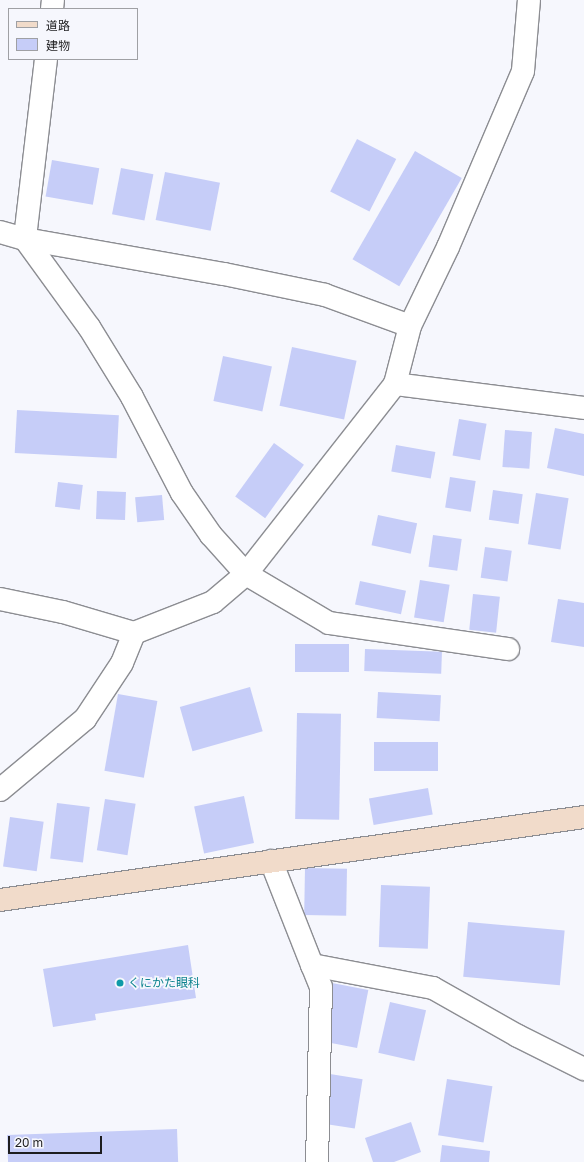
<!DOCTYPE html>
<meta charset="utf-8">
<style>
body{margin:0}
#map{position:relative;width:584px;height:1162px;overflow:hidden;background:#f6f7fd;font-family:"Golos Text","Noto Sans JP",sans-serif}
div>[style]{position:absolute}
.building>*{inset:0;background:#c6cdf8;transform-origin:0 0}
.roads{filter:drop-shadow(1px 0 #8c8d92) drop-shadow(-1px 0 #8c8d92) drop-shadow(0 1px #8c8d92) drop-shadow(0 -1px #8c8d92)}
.street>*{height:22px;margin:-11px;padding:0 11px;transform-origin:11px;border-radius:11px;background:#fff}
.secondary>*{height:22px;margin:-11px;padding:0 11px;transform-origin:11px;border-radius:11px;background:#f1dbca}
.dots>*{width:11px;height:11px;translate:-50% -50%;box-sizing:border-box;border:2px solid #f6f7fd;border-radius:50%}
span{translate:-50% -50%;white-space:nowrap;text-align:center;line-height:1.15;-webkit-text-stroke:3.5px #f6f7fd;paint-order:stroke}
.culture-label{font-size:12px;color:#0d838f}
.left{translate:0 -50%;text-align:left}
.legend{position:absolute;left:8px;top:8px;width:130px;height:52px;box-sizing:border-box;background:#f6f7fd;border:1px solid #9fa0a4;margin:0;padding:5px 7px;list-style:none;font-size:12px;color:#1d1d1f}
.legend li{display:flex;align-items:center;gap:8px;height:20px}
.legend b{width:20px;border:1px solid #9fa0a4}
.scale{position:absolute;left:8px;top:1136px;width:94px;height:18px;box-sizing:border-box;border:2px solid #1d1d1f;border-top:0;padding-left:5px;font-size:12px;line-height:14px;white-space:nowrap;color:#1d1d1f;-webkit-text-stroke:3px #f6f7fd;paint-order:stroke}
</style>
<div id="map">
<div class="building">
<div style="left:357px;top:139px;width:44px;height:59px;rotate:27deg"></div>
<div style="left:415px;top:151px;width:54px;height:125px;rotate:30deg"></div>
<div style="left:52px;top:160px;width:48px;height:37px;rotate:10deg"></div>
<div style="left:121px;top:168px;width:33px;height:47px;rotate:11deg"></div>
<div style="left:165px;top:172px;width:56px;height:49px;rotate:11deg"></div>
<div style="left:292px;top:347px;width:66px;height:60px;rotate:12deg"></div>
<div style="left:223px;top:356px;width:50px;height:46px;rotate:12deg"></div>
<div style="left:17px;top:410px;width:102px;height:43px;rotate:3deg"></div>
<div style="left:459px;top:419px;width:28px;height:37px;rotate:10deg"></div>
<div style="clip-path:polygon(555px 428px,584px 434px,584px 476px,547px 468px)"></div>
<div style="left:505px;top:430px;width:27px;height:37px;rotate:4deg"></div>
<div style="left:274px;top:443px;width:37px;height:66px;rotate:36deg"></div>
<div style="left:396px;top:445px;width:40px;height:27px;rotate:10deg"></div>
<div style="left:450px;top:477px;width:26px;height:31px;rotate:9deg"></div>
<div style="left:58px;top:482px;width:25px;height:25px;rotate:7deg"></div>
<div style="left:493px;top:490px;width:30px;height:30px;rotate:8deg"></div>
<div style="left:97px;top:491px;width:29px;height:28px;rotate:2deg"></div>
<div style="left:536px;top:493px;width:33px;height:52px;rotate:9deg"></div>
<div style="left:162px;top:495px;width:25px;height:27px;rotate:85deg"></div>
<div style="left:378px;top:515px;width:40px;height:31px;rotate:12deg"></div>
<div style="left:433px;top:535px;width:29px;height:32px;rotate:8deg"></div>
<div style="left:485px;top:547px;width:27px;height:31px;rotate:8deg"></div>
<div style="left:420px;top:580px;width:30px;height:38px;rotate:9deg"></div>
<div style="left:360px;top:581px;width:47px;height:24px;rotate:12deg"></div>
<div style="left:473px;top:594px;width:27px;height:36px;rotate:6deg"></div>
<div style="clip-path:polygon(558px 599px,584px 603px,584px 647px,551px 642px)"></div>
<div style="left:295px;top:644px;width:54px;height:28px"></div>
<div style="left:365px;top:649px;width:77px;height:22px;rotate:2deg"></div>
<div style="left:250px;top:687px;width:46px;height:73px;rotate:74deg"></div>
<div style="left:378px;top:692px;width:63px;height:26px;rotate:3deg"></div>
<div style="left:118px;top:694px;width:40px;height:78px;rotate:10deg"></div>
<div style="left:297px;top:713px;width:44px;height:106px;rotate:1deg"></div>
<div style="left:374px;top:742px;width:64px;height:29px"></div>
<div style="left:428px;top:788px;width:27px;height:60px;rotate:80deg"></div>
<div style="left:244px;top:796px;width:48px;height:51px;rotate:78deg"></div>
<div style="left:105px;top:799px;width:31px;height:52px;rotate:9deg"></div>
<div style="left:57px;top:803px;width:33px;height:56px;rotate:7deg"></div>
<div style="left:10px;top:817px;width:34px;height:50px;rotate:8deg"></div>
<div style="left:305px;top:868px;width:42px;height:47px;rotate:1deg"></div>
<div style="left:381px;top:885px;width:49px;height:62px;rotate:2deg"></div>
<div style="left:468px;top:922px;width:97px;height:55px;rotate:5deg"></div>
<div style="clip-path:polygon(188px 945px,196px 998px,95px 1014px,96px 1020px,53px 1027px,43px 969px)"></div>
<div style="left:332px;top:983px;width:37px;height:59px;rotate:11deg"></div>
<div style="left:390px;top:1002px;width:37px;height:52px;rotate:13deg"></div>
<div style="left:330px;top:1074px;width:33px;height:50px;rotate:9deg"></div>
<div style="left:447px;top:1079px;width:46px;height:57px;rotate:9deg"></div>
<div style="clip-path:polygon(411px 1122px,421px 1152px,394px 1162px,373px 1162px,365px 1138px)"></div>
<div style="left:177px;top:1129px;width:33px;height:170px;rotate:88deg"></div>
<div style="clip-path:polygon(442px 1145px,490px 1151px,489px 1162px,440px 1162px)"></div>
</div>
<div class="roads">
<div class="street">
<div style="left:52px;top:9px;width:9px;rotate:-84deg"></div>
<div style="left:46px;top:59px;width:181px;rotate:96.7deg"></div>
<div style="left:25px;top:239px;width:109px;rotate:54deg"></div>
<div style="left:89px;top:327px;width:82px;rotate:58.4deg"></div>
<div style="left:132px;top:397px;width:108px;rotate:62.5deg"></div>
<div style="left:182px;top:493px;width:51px;rotate:55.4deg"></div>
<div style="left:211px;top:535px;width:52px;rotate:48.1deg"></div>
<div style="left:246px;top:574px;width:96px;rotate:30.6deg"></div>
<div style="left:329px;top:623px;width:181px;rotate:8.3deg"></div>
<div style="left:0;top:232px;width:26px;rotate:16deg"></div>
<div style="left:25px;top:239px;width:202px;rotate:10deg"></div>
<div style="left:224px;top:274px;width:103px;rotate:11.7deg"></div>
<div style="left:325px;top:295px;width:90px;rotate:20deg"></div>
<div style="left:395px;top:384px;width:191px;rotate:7.2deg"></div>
<div style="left:0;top:599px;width:64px;rotate:11.7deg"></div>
<div style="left:63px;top:612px;width:74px;rotate:16.5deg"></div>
<div style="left:0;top:790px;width:111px;rotate:-39.9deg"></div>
<div style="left:85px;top:719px;width:67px;rotate:-56.5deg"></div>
<div style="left:122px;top:663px;width:32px;rotate:-68deg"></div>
<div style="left:134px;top:633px;width:85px;rotate:-21.4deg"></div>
<div style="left:213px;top:602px;width:43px;rotate:-40.3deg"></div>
<div style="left:246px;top:574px;width:241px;rotate:-51.9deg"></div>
<div style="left:395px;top:384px;width:60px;rotate:-75.5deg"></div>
<div style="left:410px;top:326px;width:88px;rotate:-64.3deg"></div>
<div style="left:448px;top:247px;width:191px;rotate:-66.9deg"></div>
<div style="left:523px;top:71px;width:71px;rotate:-85.2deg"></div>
<div style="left:271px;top:861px;width:112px;rotate:68.5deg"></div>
<div style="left:312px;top:965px;width:123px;rotate:10.8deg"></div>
<div style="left:433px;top:988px;width:98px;rotate:29.5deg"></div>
<div style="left:518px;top:1036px;width:74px;rotate:26.6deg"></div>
<div style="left:312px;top:965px;width:24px;rotate:68deg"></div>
<div style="left:321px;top:987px;width:175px;rotate:91.3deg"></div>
</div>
<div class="secondary">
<div style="left:0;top:900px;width:590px;rotate:-8.09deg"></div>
</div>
</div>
<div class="dots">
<div style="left:120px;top:983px;background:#0f9aa8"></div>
</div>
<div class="culture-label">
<span class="left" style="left:128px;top:983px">くにかた眼科</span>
</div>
<ul class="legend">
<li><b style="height:5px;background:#f1dbca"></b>道路</li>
<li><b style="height:11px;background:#c6cdf8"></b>建物</li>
</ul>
<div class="scale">20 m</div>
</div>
